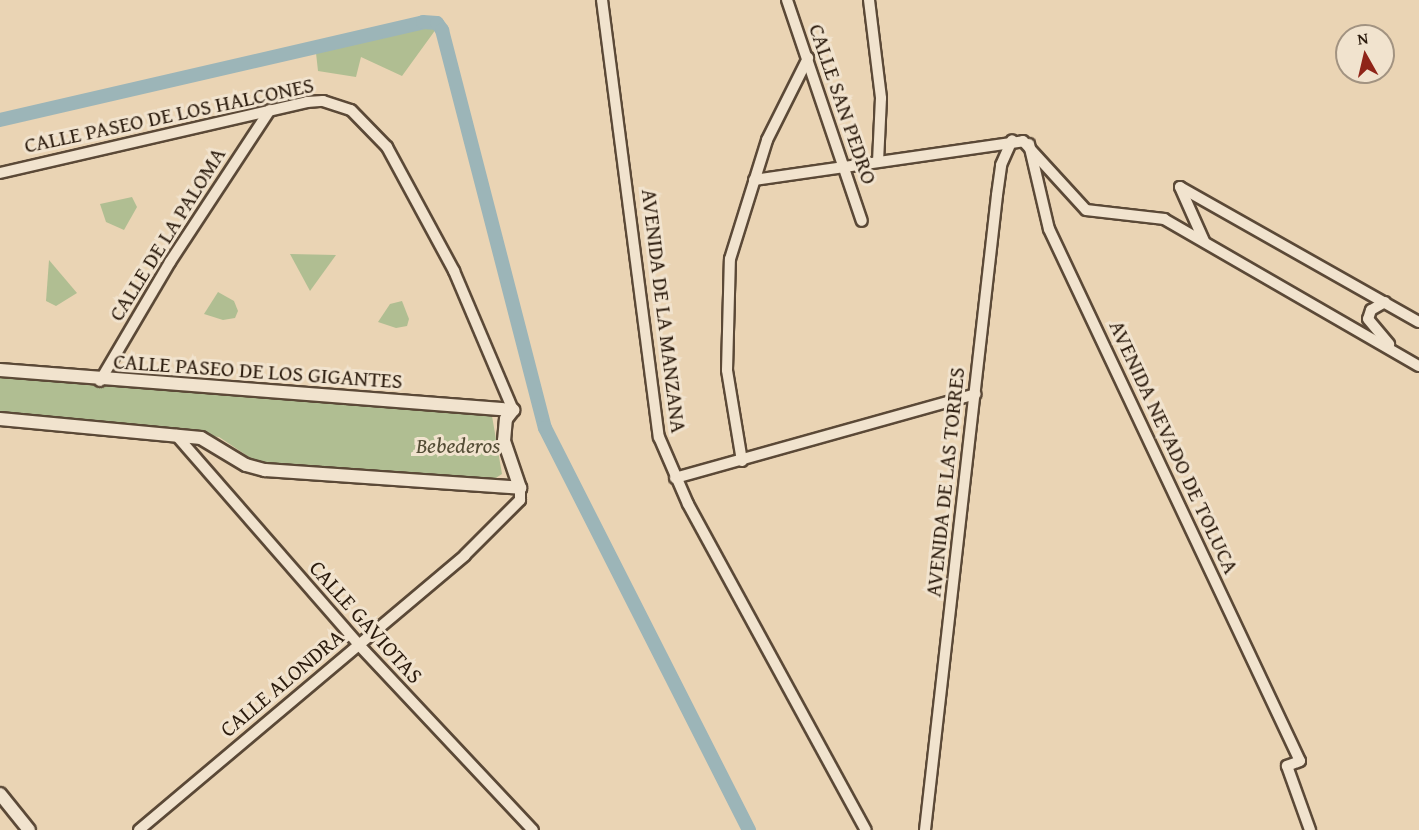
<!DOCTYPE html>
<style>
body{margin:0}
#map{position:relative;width:1419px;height:830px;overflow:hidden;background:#ead4b4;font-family:"Gentium Book Plus",serif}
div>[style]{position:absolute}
.green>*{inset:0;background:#b0be92}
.river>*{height:14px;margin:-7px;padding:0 7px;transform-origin:7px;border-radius:7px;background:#9cb5b8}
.roads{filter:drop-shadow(2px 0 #5b4937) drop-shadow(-2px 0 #5b4937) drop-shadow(0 2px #5b4937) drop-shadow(0 -2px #5b4937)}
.tertiary>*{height:10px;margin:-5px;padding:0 5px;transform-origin:5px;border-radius:5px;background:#f1e3ce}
.secondary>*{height:12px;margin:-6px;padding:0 6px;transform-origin:6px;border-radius:6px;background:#f1e3ce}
span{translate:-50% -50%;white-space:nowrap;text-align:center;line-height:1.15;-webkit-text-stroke:6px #f1e3ce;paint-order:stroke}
.street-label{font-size:22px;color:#2b1b0d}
.park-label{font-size:22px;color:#534c35;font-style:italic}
.north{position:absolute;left:1335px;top:24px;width:60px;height:60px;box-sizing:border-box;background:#f1e3ce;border:2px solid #a29381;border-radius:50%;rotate:352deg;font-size:16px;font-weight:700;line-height:24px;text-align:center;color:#2b1b0d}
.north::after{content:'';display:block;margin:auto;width:21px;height:27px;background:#8f2418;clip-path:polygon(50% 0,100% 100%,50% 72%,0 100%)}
</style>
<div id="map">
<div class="green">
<div style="clip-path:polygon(439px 25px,402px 76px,361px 57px,356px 77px,318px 71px,316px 53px)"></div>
<div style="clip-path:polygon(132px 197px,137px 207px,124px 230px,106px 222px,100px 204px)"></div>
<div style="clip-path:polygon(290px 254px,336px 255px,310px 291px)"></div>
<div style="clip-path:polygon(49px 260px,77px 293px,56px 306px,46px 301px)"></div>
<div style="clip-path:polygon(218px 292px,234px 301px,238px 311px,235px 318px,223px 320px,204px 314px)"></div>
<div style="clip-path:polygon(402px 301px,409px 319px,407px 326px,396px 328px,378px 322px,390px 304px)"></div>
<div style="clip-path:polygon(0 376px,492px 416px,502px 474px,488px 483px,255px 461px,219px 437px,0 411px)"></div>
</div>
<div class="river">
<div style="left:0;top:120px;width:434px;rotate:-13deg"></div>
<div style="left:423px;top:22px;width:14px;rotate:4deg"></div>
<div style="left:437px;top:23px;width:9px;rotate:54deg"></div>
<div style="left:442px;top:30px;width:411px;rotate:75.5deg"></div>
<div style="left:545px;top:428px;width:451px;rotate:63.1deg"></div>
</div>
<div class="roads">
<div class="tertiary">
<div style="left:602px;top:0;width:441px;rotate:82.6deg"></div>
<div style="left:659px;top:437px;width:73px;rotate:66.6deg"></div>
<div style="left:688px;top:504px;width:371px;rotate:61.4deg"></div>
<div style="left:787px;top:0;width:233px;rotate:71.3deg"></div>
<div style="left:869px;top:0;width:99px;rotate:83deg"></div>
<div style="left:881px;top:98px;width:63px;rotate:92.7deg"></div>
<div style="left:1029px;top:144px;width:87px;rotate:76.8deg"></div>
<div style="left:1049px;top:229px;width:588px;rotate:64.74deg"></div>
<div style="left:1300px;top:761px;width:14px;rotate:159deg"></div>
<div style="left:1287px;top:766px;width:68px;rotate:70.2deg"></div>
<div style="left:0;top:173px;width:315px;rotate:-13deg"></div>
<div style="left:307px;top:102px;width:16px;rotate:-4deg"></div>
<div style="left:323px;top:101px;width:29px;rotate:18deg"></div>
<div style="left:351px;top:110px;width:52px;rotate:45.8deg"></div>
<div style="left:387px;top:147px;width:141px;rotate:61.6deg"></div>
<div style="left:454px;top:271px;width:151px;rotate:67deg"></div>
<div style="left:754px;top:180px;width:272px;rotate:-8.2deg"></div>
<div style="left:1023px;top:141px;width:93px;rotate:47.6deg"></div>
<div style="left:1086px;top:210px;width:79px;rotate:6.6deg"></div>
<div style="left:1164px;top:219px;width:294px;rotate:30deg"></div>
<div style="left:1180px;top:187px;width:274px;rotate:29.5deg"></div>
<div style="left:1180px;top:187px;width:59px;rotate:66deg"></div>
<div style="left:1385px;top:302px;width:16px;rotate:150deg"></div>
<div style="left:1371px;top:310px;width:9px;rotate:108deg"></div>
<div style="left:1368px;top:319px;width:33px;rotate:50deg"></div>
<div style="left:100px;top:381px;width:138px;rotate:-59.5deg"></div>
<div style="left:170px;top:262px;width:182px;rotate:-56.7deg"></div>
<div style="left:176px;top:435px;width:279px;rotate:48.9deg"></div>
<div style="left:359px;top:645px;width:254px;rotate:46.8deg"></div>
<div style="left:742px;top:461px;width:92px;rotate:-99.4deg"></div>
<div style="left:727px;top:370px;width:111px;rotate:-88.5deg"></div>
<div style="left:730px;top:259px;width:125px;rotate:-72.7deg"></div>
<div style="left:767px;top:140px;width:92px;rotate:-63.4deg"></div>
<div style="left:675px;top:478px;width:312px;rotate:-15.6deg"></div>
<div style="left:139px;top:830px;width:426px;rotate:-40.1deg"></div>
<div style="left:465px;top:555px;width:78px;rotate:-45deg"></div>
<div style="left:520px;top:500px;width:12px;rotate:-90deg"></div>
<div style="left:925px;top:830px;width:639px;rotate:-83.53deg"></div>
<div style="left:997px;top:195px;width:30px;rotate:-82deg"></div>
<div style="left:1001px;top:165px;width:27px;rotate:-66deg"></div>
</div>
<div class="secondary">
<div style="left:0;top:370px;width:515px;rotate:4.46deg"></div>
<div style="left:0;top:419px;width:202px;rotate:5.4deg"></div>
<div style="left:201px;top:438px;width:52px;rotate:31deg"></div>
<div style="left:246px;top:465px;width:20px;rotate:15deg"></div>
<div style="left:265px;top:470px;width:256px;rotate:4deg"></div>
<div style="left:520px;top:488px;width:50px;rotate:-108.8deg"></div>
<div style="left:504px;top:441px;width:22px;rotate:-85deg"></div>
<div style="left:506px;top:419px;width:11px;rotate:-52deg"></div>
<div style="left:0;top:794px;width:46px;rotate:51.1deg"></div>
</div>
</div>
<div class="street-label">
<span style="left:843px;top:104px;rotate:71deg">CALLE SAN PEDRO</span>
<span style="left:169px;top:115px;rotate:-12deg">CALLE PASEO DE LOS HALCONES</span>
<span style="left:167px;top:234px;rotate:-58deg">CALLE DE LA PALOMA</span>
<span style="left:664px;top:311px;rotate:83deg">AVENIDA DE LA MANZANA</span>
<span style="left:258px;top:371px;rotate:4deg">CALLE PASEO DE LOS GIGANTES</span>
<span style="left:1174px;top:447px;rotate:65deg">AVENIDA NEVADO DE TOLUCA</span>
<span style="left:945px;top:482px;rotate:-84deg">AVENIDA DE LAS TORRES</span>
<span style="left:366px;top:622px;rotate:48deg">CALLE GAVIOTAS</span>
<span style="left:282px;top:683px;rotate:-40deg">CALLE ALONDRA</span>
</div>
<div class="park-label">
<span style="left:458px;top:446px">Bebederos</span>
</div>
<div class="north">N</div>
</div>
